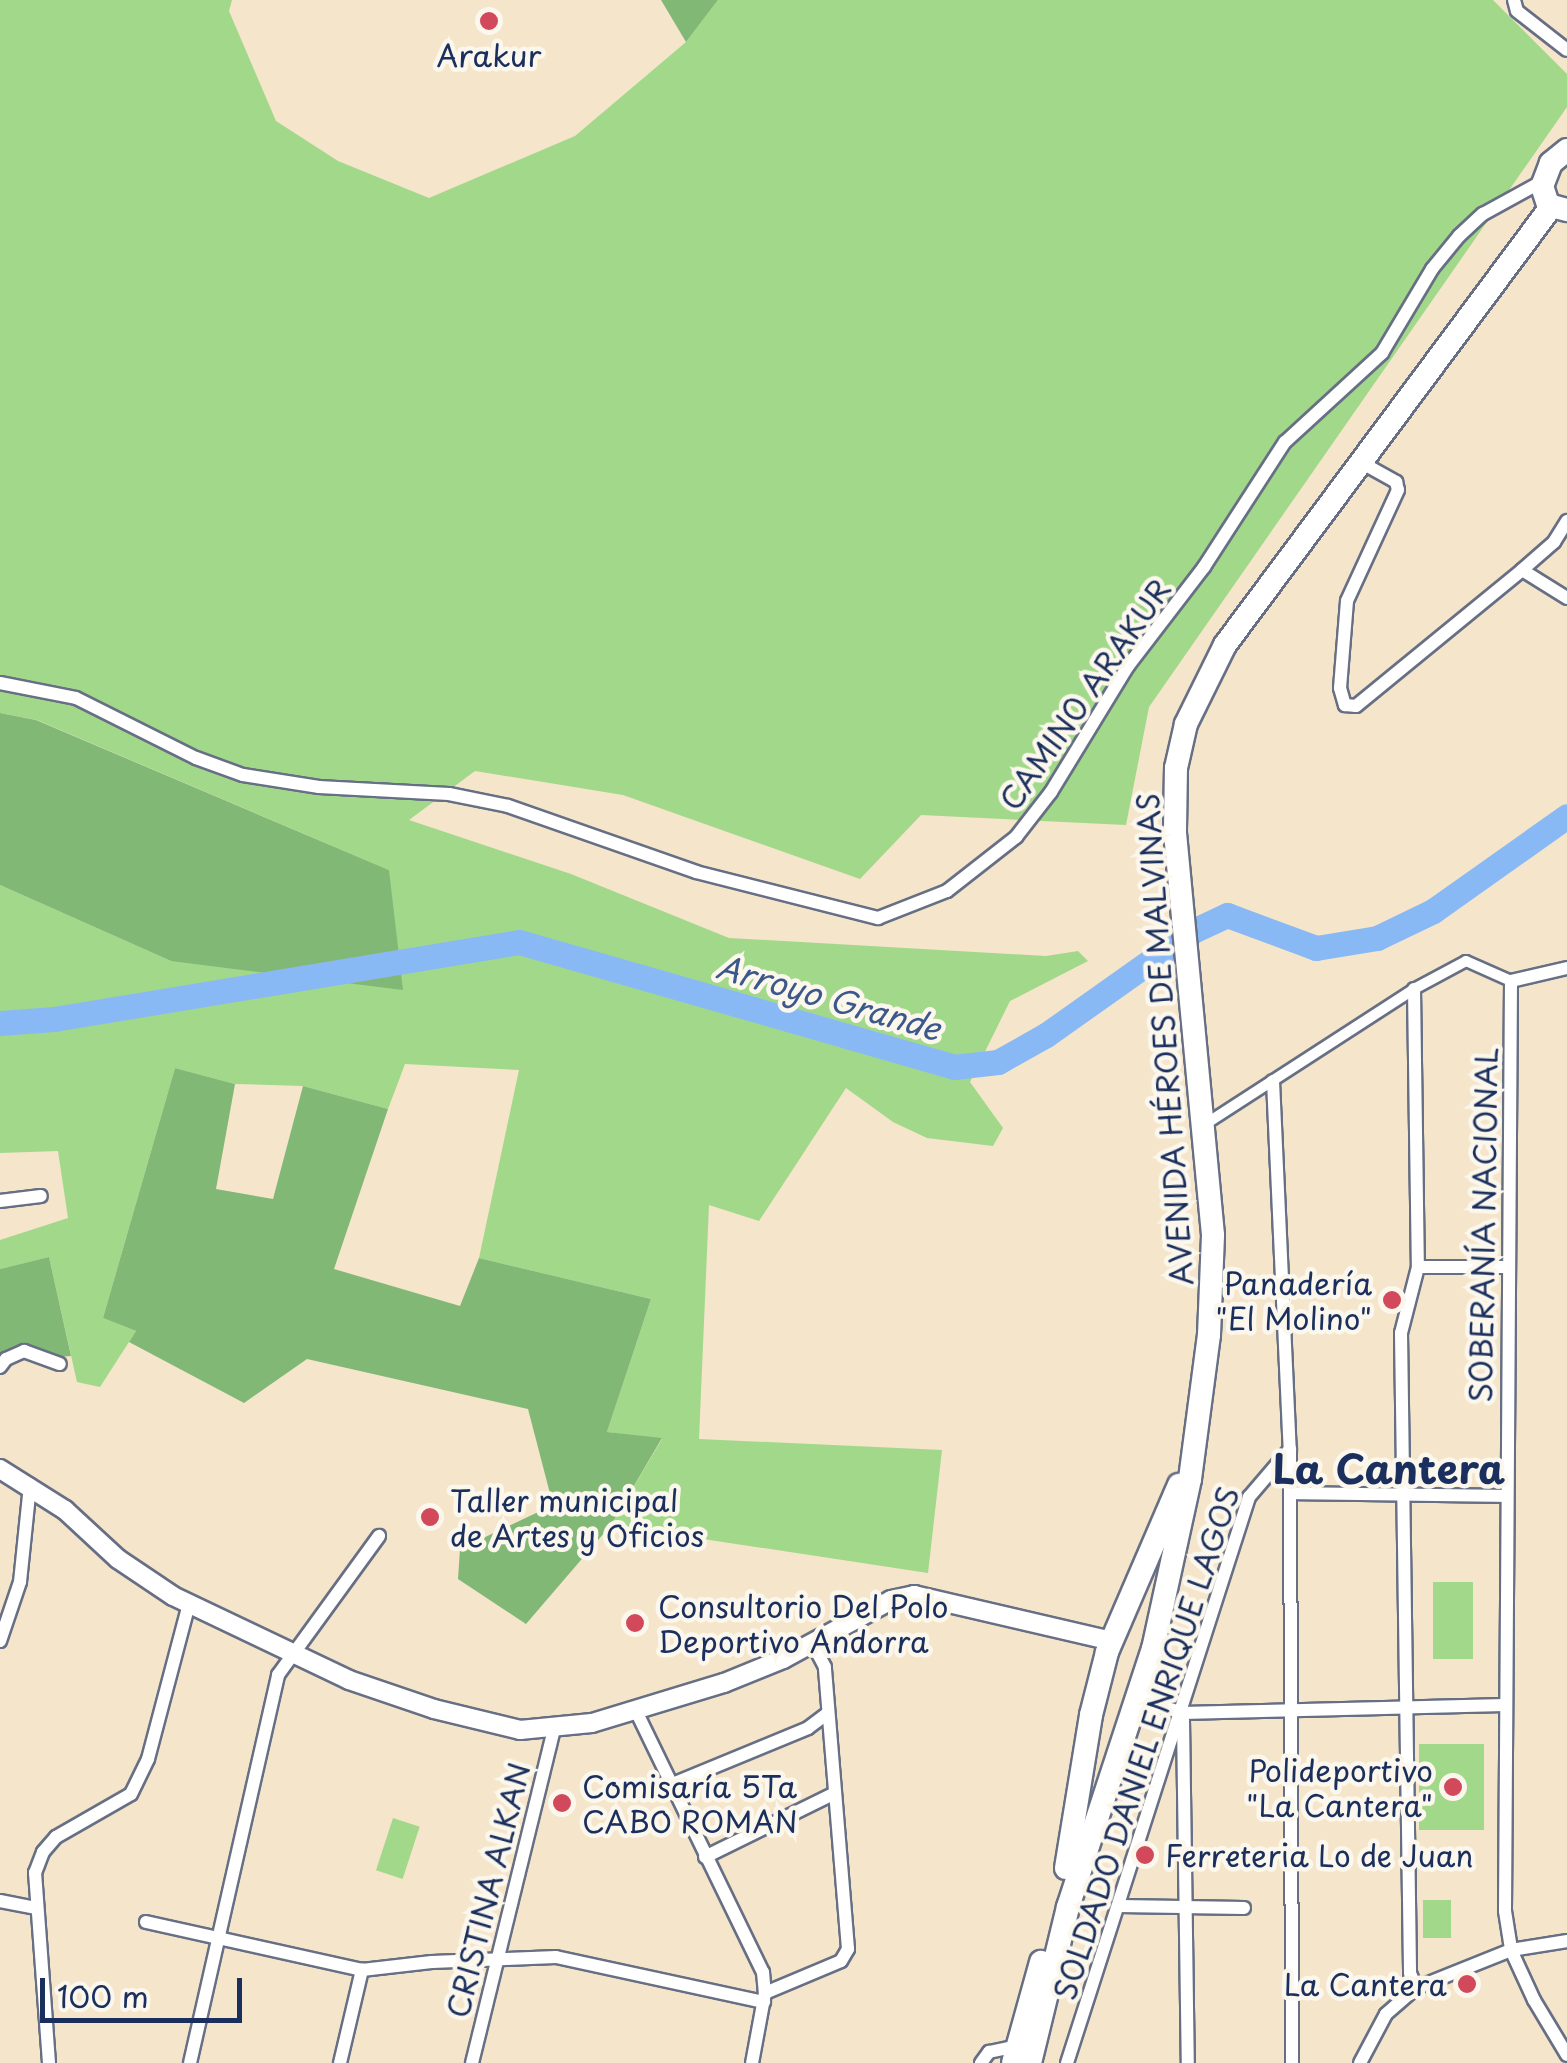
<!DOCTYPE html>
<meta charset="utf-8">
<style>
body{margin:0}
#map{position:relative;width:1567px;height:2063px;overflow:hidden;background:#f4e5cb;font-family:"Playpen Sans",sans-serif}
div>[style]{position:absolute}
.green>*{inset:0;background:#a2d88a;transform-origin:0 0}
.forest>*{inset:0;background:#81b876}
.river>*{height:25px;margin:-12.5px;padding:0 12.5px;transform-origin:12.5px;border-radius:12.5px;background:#89b9f5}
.roads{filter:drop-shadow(2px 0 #676f84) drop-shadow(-2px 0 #676f84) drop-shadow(0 2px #676f84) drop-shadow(0 -2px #676f84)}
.pedestrian>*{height:10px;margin:-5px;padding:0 5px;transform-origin:5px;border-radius:5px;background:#fff}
.minor>*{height:12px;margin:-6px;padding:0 6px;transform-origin:6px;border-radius:6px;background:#fff}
.tertiary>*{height:18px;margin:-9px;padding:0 9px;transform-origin:9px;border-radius:9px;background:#fff}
.trunk>*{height:22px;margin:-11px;padding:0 11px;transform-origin:11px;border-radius:11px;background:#fff}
.dots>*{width:28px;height:28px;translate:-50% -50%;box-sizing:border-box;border:5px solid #fbf7ec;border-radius:50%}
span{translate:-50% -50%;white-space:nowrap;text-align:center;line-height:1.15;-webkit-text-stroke:9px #fbf7ec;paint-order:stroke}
.poi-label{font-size:30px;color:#1b2f5e}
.right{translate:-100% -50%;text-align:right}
.left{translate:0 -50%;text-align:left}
.street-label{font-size:30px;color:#1b2f5e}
.water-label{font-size:32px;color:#3c588b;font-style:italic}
.district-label{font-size:40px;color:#1b2f5e;font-weight:700}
.scale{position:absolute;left:40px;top:1978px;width:202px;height:45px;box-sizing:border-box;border:5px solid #1b2f5e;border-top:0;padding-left:12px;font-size:30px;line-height:35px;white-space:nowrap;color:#1b2f5e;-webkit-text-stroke:8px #fbf7ec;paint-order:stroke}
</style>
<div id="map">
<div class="green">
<div style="clip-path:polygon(0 0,232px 0,229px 11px,276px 121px,338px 161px,429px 198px,575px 136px,686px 42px,718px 0,1493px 0,1567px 74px,1567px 107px,1149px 707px,1126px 825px,921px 815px,860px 879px,623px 795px,475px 771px,409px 820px,571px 874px,729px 938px,1046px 956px,1078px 951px,1088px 961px,1010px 1001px,970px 1082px,1003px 1128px,993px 1146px,927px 1138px,893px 1122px,846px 1088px,759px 1221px,709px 1205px,699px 1439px,942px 1450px,928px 1573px,611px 1525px,662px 1439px,607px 1432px,651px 1299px,479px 1258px,519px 1070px,405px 1064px,388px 1109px,303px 1086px,235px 1084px,175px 1068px,103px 1318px,136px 1331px,100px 1387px,77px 1382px,49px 1257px,0 1269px,0 1240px,68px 1218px,58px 1151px,0 1153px,0 885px,171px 961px,389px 870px,37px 720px,0 713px)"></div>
<div style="left:1433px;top:1582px;width:40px;height:77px"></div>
<div style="left:1419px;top:1744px;width:65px;height:86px"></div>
<div style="left:393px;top:1818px;width:28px;height:55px;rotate:18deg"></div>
<div style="left:1423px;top:1900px;width:28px;height:38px"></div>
</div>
<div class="forest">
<div style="clip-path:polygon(661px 0,718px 0,686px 42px)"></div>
<div style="clip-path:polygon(0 713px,36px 720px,389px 870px,403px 990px,171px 961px,0 885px)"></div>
<div style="clip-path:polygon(175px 1068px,235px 1084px,216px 1189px,273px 1199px,303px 1086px,388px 1109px,334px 1269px,460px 1306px,479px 1258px,651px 1299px,607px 1432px,662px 1438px,611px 1525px,526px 1624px,458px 1579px,460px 1549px,553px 1505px,528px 1409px,307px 1359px,244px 1403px,129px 1342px,136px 1331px,103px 1318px)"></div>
<div style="clip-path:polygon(49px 1257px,71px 1356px,0 1362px,0 1269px)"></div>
</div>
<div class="river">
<div style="left:0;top:1023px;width:54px;rotate:-4.2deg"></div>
<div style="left:54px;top:1019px;width:471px;rotate:-9.4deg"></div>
<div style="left:519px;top:942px;width:453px;rotate:16deg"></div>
<div style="left:954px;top:1067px;width:44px;rotate:-6.5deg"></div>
<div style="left:998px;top:1062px;width:55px;rotate:-29.4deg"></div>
<div style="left:1046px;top:1035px;width:180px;rotate:-35.3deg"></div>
<div style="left:1193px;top:931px;width:38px;rotate:-25deg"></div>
<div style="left:1227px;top:915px;width:95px;rotate:20.3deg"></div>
<div style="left:1316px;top:948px;width:62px;rotate:-9.3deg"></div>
<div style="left:1377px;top:938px;width:62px;rotate:-25.7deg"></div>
<div style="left:1433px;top:911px;width:164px;rotate:-35.3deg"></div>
</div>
<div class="roads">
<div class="pedestrian">
<div style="left:1204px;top:1125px;width:250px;rotate:-32.9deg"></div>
<div style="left:1414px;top:989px;width:59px;rotate:-28.3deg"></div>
<div style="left:1466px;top:961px;width:49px;rotate:24deg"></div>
</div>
<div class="minor">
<div style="left:1514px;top:0;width:11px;rotate:75deg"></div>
<div style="left:1517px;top:11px;width:63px;rotate:38deg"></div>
<div style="left:1364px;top:464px;width:37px;rotate:29deg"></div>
<div style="left:1396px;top:482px;width:8px;rotate:76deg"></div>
<div style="left:1398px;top:490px;width:122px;rotate:114.7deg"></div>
<div style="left:1347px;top:601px;width:87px;rotate:94.6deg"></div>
<div style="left:1340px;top:688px;width:18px;rotate:74deg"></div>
<div style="left:1345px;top:705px;width:11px;rotate:5deg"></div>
<div style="left:1356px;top:706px;width:215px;rotate:-39.3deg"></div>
<div style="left:1522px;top:570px;width:53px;rotate:31.9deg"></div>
<div style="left:1522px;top:570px;width:43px;rotate:-41.2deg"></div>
<div style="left:1554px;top:542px;width:25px;rotate:-58deg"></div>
<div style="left:0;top:683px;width:77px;rotate:11.2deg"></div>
<div style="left:76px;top:698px;width:134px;rotate:26.6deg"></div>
<div style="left:196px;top:758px;width:50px;rotate:19.9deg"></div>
<div style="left:243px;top:775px;width:77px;rotate:9deg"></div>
<div style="left:319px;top:787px;width:130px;rotate:3.1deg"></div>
<div style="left:449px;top:794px;width:60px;rotate:11.5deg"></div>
<div style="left:508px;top:806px;width:199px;rotate:19.3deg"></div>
<div style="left:696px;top:872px;width:188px;rotate:14.2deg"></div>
<div style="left:878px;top:918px;width:74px;rotate:-21.4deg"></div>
<div style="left:947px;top:891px;width:88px;rotate:-38deg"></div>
<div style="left:1016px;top:837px;width:57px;rotate:-52.1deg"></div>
<div style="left:1051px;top:792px;width:148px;rotate:-58.6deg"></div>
<div style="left:1128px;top:666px;width:125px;rotate:-52.5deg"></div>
<div style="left:1204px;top:567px;width:149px;rotate:-57.1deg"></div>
<div style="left:1285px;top:442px;width:132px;rotate:-42.5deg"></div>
<div style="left:1382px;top:353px;width:98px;rotate:-59.2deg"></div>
<div style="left:1432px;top:269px;width:43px;rotate:-50.7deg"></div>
<div style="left:1459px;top:236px;width:33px;rotate:-43deg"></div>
<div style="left:1483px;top:214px;width:68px;rotate:-28.8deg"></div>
<div style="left:1567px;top:968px;width:57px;rotate:166.9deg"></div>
<div style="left:1511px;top:981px;width:930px;rotate:90.37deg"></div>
<div style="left:1505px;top:1911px;width:39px;rotate:81deg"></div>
<div style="left:1511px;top:1950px;width:55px;rotate:65.3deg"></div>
<div style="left:1534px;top:2000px;width:64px;rotate:59deg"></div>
<div style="left:1414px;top:989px;width:278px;rotate:89.2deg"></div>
<div style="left:1418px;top:1267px;width:68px;rotate:104.4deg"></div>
<div style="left:1401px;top:1333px;width:640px;rotate:89.19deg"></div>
<div style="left:1410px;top:1973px;width:16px;rotate:68deg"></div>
<div style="left:1273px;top:1081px;width:368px;rotate:87.4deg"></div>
<div style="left:1290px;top:1449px;width:614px;rotate:89.81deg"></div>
<div style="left:0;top:1201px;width:41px;rotate:-7deg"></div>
<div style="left:1418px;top:1267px;width:90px"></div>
<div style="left:0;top:1367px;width:10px;rotate:-53deg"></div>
<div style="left:6px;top:1359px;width:20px;rotate:-24deg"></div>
<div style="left:24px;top:1351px;width:38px;rotate:20deg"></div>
<div style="left:1290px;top:1493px;width:216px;rotate:0.8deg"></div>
<div style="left:0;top:1641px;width:62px;rotate:-71.3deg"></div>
<div style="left:20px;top:1582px;width:98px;rotate:-84.1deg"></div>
<div style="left:1144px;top:1681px;width:30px;rotate:56deg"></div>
<div style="left:1161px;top:1706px;width:22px;rotate:18deg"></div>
<div style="left:1182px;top:1713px;width:323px;rotate:-1.4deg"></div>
<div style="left:637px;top:1713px;width:288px;rotate:64.1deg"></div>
<div style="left:763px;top:1972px;width:21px;rotate:85deg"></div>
<div style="left:765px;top:1993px;width:71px;rotate:100.5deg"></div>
<div style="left:1183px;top:1720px;width:343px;rotate:89.2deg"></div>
<div style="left:670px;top:1785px;width:149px;rotate:-22.4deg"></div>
<div style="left:808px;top:1728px;width:25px;rotate:-37deg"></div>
<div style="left:705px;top:1857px;width:143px;rotate:-26.2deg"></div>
<div style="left:0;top:1901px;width:36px;rotate:11deg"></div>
<div style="left:1120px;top:1906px;width:124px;rotate:0.9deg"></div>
<div style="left:146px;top:1922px;width:221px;rotate:12.5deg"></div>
<div style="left:362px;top:1970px;width:70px;rotate:-6.5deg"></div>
<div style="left:432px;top:1962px;width:124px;rotate:-2.3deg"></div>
<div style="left:556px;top:1957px;width:213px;rotate:12.2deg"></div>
<div style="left:765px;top:1993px;width:82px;rotate:-22.8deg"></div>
<div style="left:841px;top:1961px;width:14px;rotate:-60deg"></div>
<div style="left:848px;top:1949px;width:283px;rotate:-94.7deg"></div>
<div style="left:825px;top:1667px;width:26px;rotate:-118deg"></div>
<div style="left:49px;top:2063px;width:191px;rotate:-94.2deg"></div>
<div style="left:35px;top:1873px;width:22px;rotate:-69deg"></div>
<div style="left:43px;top:1852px;width:20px;rotate:-49deg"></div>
<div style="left:56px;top:1837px;width:86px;rotate:-29.8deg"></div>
<div style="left:131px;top:1794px;width:39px;rotate:-64deg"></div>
<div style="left:148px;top:1759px;width:160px;rotate:-75.2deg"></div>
<div style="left:190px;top:2063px;width:398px;rotate:-77.2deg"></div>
<div style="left:278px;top:1675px;width:172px;rotate:-54deg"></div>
<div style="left:340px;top:2063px;width:96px;rotate:-76.7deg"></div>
<div style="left:472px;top:2063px;width:343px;rotate:-76.2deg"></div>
<div style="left:981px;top:2063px;width:14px;rotate:-54deg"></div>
<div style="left:989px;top:2052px;width:30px;rotate:-12deg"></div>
<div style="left:1067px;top:2063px;width:595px;rotate:-72.17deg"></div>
<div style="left:1249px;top:1497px;width:63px;rotate:-49.5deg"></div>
<div style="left:1360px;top:2063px;width:55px;rotate:-62deg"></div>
<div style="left:1386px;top:2014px;width:40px;rotate:-41deg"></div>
<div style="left:1416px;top:1988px;width:102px;rotate:-21.8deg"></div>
<div style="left:1511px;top:1950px;width:57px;rotate:-9.1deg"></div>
</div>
<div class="tertiary">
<div style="left:0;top:1469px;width:77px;rotate:32.2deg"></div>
<div style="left:65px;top:1510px;width:72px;rotate:42.8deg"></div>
<div style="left:118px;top:1559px;width:66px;rotate:33.9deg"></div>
<div style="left:173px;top:1596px;width:195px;rotate:25.5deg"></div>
<div style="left:349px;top:1680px;width:90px;rotate:18.8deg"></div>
<div style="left:434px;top:1709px;width:89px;rotate:13.7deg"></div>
<div style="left:520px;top:1730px;width:72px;rotate:-5.6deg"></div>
<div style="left:592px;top:1723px;width:138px;rotate:-16.9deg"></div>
<div style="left:724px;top:1683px;width:64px;rotate:-22.1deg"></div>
<div style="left:783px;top:1659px;width:123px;rotate:-28.6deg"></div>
<div style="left:891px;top:1600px;width:24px;rotate:-12deg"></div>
<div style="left:914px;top:1595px;width:202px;rotate:13.1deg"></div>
</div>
<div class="trunk">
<div style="left:1567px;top:150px;width:21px;rotate:141deg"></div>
<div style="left:1551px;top:163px;width:25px;rotate:111deg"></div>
<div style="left:1542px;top:186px;width:20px;rotate:72deg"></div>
<div style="left:1548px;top:205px;width:20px;rotate:15deg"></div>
<div style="left:1066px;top:1868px;width:155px;rotate:-80.7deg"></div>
<div style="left:1091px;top:1715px;width:65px;rotate:-75.7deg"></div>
<div style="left:1107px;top:1652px;width:182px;rotate:-66.7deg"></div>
<div style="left:1013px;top:2063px;width:105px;rotate:-74.5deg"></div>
<div style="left:1030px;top:2063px;width:161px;rotate:-76.3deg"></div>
<div style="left:1068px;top:1907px;width:272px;rotate:-71.8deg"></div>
<div style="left:1153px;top:1649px;width:174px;rotate:-77.7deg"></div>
<div style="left:1190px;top:1479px;width:145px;rotate:-82.5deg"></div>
<div style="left:1209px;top:1335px;width:100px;rotate:-87.7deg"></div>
<div style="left:1213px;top:1235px;width:407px;rotate:-95.4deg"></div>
<div style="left:1175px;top:830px;width:62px;rotate:-89.1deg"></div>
<div style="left:1176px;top:768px;width:45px;rotate:-77.2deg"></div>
<div style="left:1186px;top:724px;width:88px;rotate:-63.7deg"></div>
<div style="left:1225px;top:645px;width:546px;rotate:-53.34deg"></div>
</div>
</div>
<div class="dots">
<div style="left:489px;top:21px;background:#d1495b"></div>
<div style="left:1392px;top:1300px;background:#d1495b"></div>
<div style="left:430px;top:1517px;background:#d1495b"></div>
<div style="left:635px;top:1623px;background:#d1495b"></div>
<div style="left:1453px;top:1787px;background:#d1495b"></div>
<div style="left:562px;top:1803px;background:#d1495b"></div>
<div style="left:1145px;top:1855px;background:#d1495b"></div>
<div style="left:1467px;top:1984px;background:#d1495b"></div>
</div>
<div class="poi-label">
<span style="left:489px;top:55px">Arakur</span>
<span class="right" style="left:1372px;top:1300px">Panadería<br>"El Molino"</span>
<span class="left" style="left:450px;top:1517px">Taller municipal<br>de Artes y Oficios</span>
<span class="left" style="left:658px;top:1623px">Consultorio Del Polo<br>Deportivo Andorra</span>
<span class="right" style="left:1433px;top:1787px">Polideportivo<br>"La Cantera"</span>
<span class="left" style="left:582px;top:1803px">Comisaría 5Ta<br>CABO ROMAN</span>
<span class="left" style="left:1165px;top:1855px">Ferreteria Lo de Juan</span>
<span class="right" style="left:1447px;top:1984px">La Cantera</span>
</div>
<div class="street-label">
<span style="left:1085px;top:694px;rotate:-55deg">CAMINO ARAKUR</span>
<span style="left:1164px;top:1039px;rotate:-94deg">AVENIDA HÉROES DE MALVINAS</span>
<span style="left:1483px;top:1225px;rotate:-89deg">SOBERANÍA NACIONAL</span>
<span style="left:1146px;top:1743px;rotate:-72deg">SOLDADO DANIEL ENRIQUE LAGOS</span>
<span style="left:488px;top:1890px;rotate:-76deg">CRISTINA ALKAN</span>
</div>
<div class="water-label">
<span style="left:829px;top:997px;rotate:16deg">Arroyo Grande</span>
</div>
<div class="district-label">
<span style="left:1389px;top:1468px">La Cantera</span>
</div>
<div class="scale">100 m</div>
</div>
